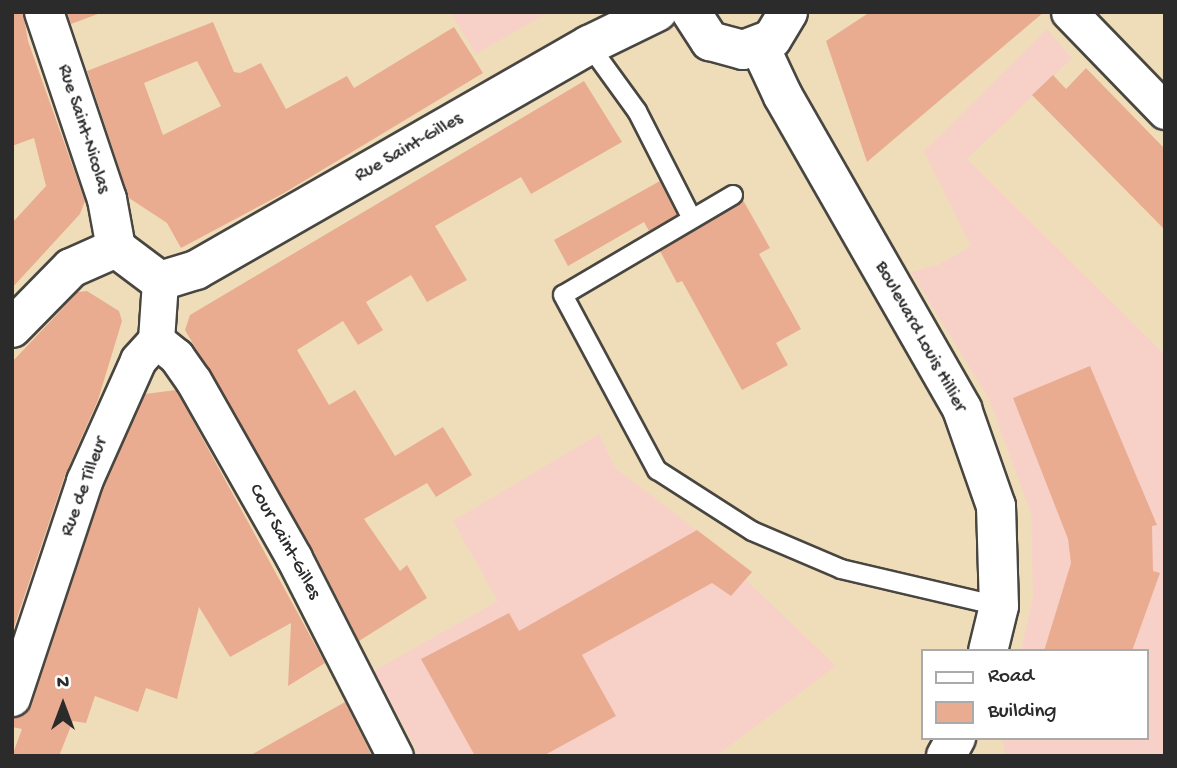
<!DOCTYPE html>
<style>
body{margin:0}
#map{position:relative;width:1177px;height:768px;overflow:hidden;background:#efddba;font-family:"Gochi Hand",sans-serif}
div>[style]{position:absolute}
.built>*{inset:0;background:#f7d1c8}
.building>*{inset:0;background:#eaac91}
.roads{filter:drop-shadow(2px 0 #484640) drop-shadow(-2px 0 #484640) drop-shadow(0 2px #484640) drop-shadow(0 -2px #484640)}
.lane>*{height:18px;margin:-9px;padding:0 9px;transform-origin:9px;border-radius:9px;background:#fff}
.street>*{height:35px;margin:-17.5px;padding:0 17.5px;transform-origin:17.5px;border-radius:17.5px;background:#fff}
.secondary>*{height:38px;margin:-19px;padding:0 19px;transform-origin:19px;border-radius:19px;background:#fff}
span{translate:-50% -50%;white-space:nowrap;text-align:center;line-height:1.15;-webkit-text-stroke:5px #fff;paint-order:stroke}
.street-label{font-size:19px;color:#2b2b2b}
.frame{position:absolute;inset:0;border:14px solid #2b2b2b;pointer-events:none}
.legend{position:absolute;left:921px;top:649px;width:228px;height:91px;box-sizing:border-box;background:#fff;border:2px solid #aaa;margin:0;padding:9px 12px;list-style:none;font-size:21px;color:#2b2b2b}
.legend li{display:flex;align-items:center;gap:14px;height:35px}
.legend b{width:35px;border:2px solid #aaa}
.north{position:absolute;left:28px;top:670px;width:70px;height:70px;-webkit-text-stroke:5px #fff;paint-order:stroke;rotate:0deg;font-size:19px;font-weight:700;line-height:28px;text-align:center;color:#2b2b2b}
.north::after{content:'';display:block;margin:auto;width:24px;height:32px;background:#2b2b2b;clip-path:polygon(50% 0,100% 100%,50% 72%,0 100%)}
</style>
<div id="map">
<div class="built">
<div style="clip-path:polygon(450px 12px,549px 12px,476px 54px)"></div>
<div style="clip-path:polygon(1047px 29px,1072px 58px,967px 159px,1165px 355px,1165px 756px,1006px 756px,1002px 738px,1147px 738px,1147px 651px,1021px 651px,1033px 596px,1031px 513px,989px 399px,911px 272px,938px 265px,971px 246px,924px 151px)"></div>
<div style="clip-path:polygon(599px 434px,615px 468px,750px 571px,746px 580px,836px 666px,716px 756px,420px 756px,374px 671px,498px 601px,453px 521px)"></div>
</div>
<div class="building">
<div style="clip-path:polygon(12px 12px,23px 12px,28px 41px,85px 201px,80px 214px,12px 288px,12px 223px,46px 186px,34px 138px,12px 146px)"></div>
<div style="clip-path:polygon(67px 12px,98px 12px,98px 14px,71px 24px)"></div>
<div style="clip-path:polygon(870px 12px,1044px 12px,867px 162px,826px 41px)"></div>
<div style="clip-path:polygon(evenodd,213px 22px,234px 72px,240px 73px,261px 63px,286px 109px,347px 76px,354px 88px,454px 27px,483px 73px,284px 193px,181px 248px,167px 223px,129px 198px,87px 71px,213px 22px,197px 61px,221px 106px,163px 135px,144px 83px,197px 61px)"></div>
<div style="clip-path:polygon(1086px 68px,1165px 149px,1165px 230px,1032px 95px,1053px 75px,1066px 89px)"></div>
<div style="clip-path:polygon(584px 81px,622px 142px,531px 194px,521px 177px,435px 226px,467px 280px,427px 302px,411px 275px,366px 302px,383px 330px,358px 345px,343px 321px,297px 350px,329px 405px,355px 390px,395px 456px,443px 427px,472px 475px,436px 497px,427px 483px,364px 519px,400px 571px,407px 565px,427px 598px,359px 641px,312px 548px,185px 330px,190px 315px)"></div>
<div style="clip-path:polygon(660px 181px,677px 215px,649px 231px,644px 222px,568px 266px,554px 240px)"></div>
<div style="clip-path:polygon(743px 200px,770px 248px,759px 254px,801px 329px,776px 343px,788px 365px,742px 390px,682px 281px,677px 283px,660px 251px)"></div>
<div style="clip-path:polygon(87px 291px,119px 311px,122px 321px,98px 400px,65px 475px,12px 633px,12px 362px,78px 292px)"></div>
<div style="clip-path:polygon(1090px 366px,1157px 525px,1152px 526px,1153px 571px,1160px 573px,1132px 651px,1044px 651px,1071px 563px,1068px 539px,1013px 398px)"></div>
<div style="clip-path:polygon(176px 390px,325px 663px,288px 686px,291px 623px,230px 657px,199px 607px,177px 699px,146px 688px,138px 712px,95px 696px,86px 723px,73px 721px,59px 756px,12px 756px,22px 729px,12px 727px,12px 718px,25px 713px,31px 704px,103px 488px,145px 394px)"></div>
<div style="clip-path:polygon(697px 530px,752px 572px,731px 596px,712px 583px,582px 655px,616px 716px,543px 756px,475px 756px,421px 659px,509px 613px,519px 631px)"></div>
<div style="clip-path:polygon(345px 702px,372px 756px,249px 756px)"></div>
</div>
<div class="roads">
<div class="lane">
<div style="left:589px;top:45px;width:82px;rotate:54deg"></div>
<div style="left:637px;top:111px;width:119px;rotate:63deg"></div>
<div style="left:733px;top:195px;width:197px;rotate:149.5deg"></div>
<div style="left:563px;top:295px;width:199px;rotate:61.8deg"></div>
<div style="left:657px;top:470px;width:113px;rotate:32.7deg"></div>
<div style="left:752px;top:531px;width:97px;rotate:23.1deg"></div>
<div style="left:841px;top:569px;width:162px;rotate:13.2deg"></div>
</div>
<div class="street">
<div style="left:1069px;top:12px;width:138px;rotate:45.9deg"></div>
<div style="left:156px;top:340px;width:26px;rotate:39deg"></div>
<div style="left:176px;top:356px;width:29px;rotate:55deg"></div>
<div style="left:193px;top:380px;width:205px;rotate:60.4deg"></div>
<div style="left:294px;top:558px;width:222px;rotate:63deg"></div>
<div style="left:12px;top:698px;width:229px;rotate:-71.6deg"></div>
<div style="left:84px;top:481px;width:133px;rotate:-65.9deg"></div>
<div style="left:138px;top:360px;width:27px;rotate:-48deg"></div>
<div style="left:156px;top:340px;width:59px;rotate:-86.1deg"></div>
</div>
<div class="secondary">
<div style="left:44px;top:12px;width:197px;rotate:71.4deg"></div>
<div style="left:107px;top:199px;width:50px;rotate:79.6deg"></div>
<div style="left:691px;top:12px;width:35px;rotate:57deg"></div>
<div style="left:710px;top:41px;width:34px;rotate:15deg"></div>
<div style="left:743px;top:50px;width:31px;rotate:-21deg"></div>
<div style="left:772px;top:39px;width:31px;rotate:-59deg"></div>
<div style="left:760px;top:47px;width:54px;rotate:64.9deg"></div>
<div style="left:783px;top:96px;width:361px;rotate:60.2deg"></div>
<div style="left:962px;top:409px;width:103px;rotate:70.7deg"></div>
<div style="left:996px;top:506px;width:100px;rotate:88.3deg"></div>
<div style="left:999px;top:606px;width:46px;rotate:103.7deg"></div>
<div style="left:116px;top:248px;width:55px;rotate:36.9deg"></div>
<div style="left:160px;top:281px;width:38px;rotate:-17deg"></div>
<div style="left:196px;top:270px;width:453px;rotate:-29.8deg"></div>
<div style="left:589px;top:45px;width:76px;rotate:-25.9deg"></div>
<div style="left:12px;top:328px;width:84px;rotate:-45.5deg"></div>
<div style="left:71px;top:268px;width:49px;rotate:-24deg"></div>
<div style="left:946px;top:756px;width:21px;rotate:-61deg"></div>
</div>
</div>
<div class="street-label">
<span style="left:83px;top:129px;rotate:72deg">Rue Saint-Nicolas</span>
<span style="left:409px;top:148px;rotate:-30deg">Rue Saint-Gilles</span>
<span style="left:920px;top:337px;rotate:61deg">Boulevard Louis Hillier</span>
<span style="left:85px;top:487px;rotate:-70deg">Rue de Tilleur</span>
<span style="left:284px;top:542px;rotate:61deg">Cour Saint-Gilles</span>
</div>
<div class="frame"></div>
<ul class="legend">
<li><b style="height:9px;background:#fff"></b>Road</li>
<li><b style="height:19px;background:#eaac91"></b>Building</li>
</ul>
<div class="north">N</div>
</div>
